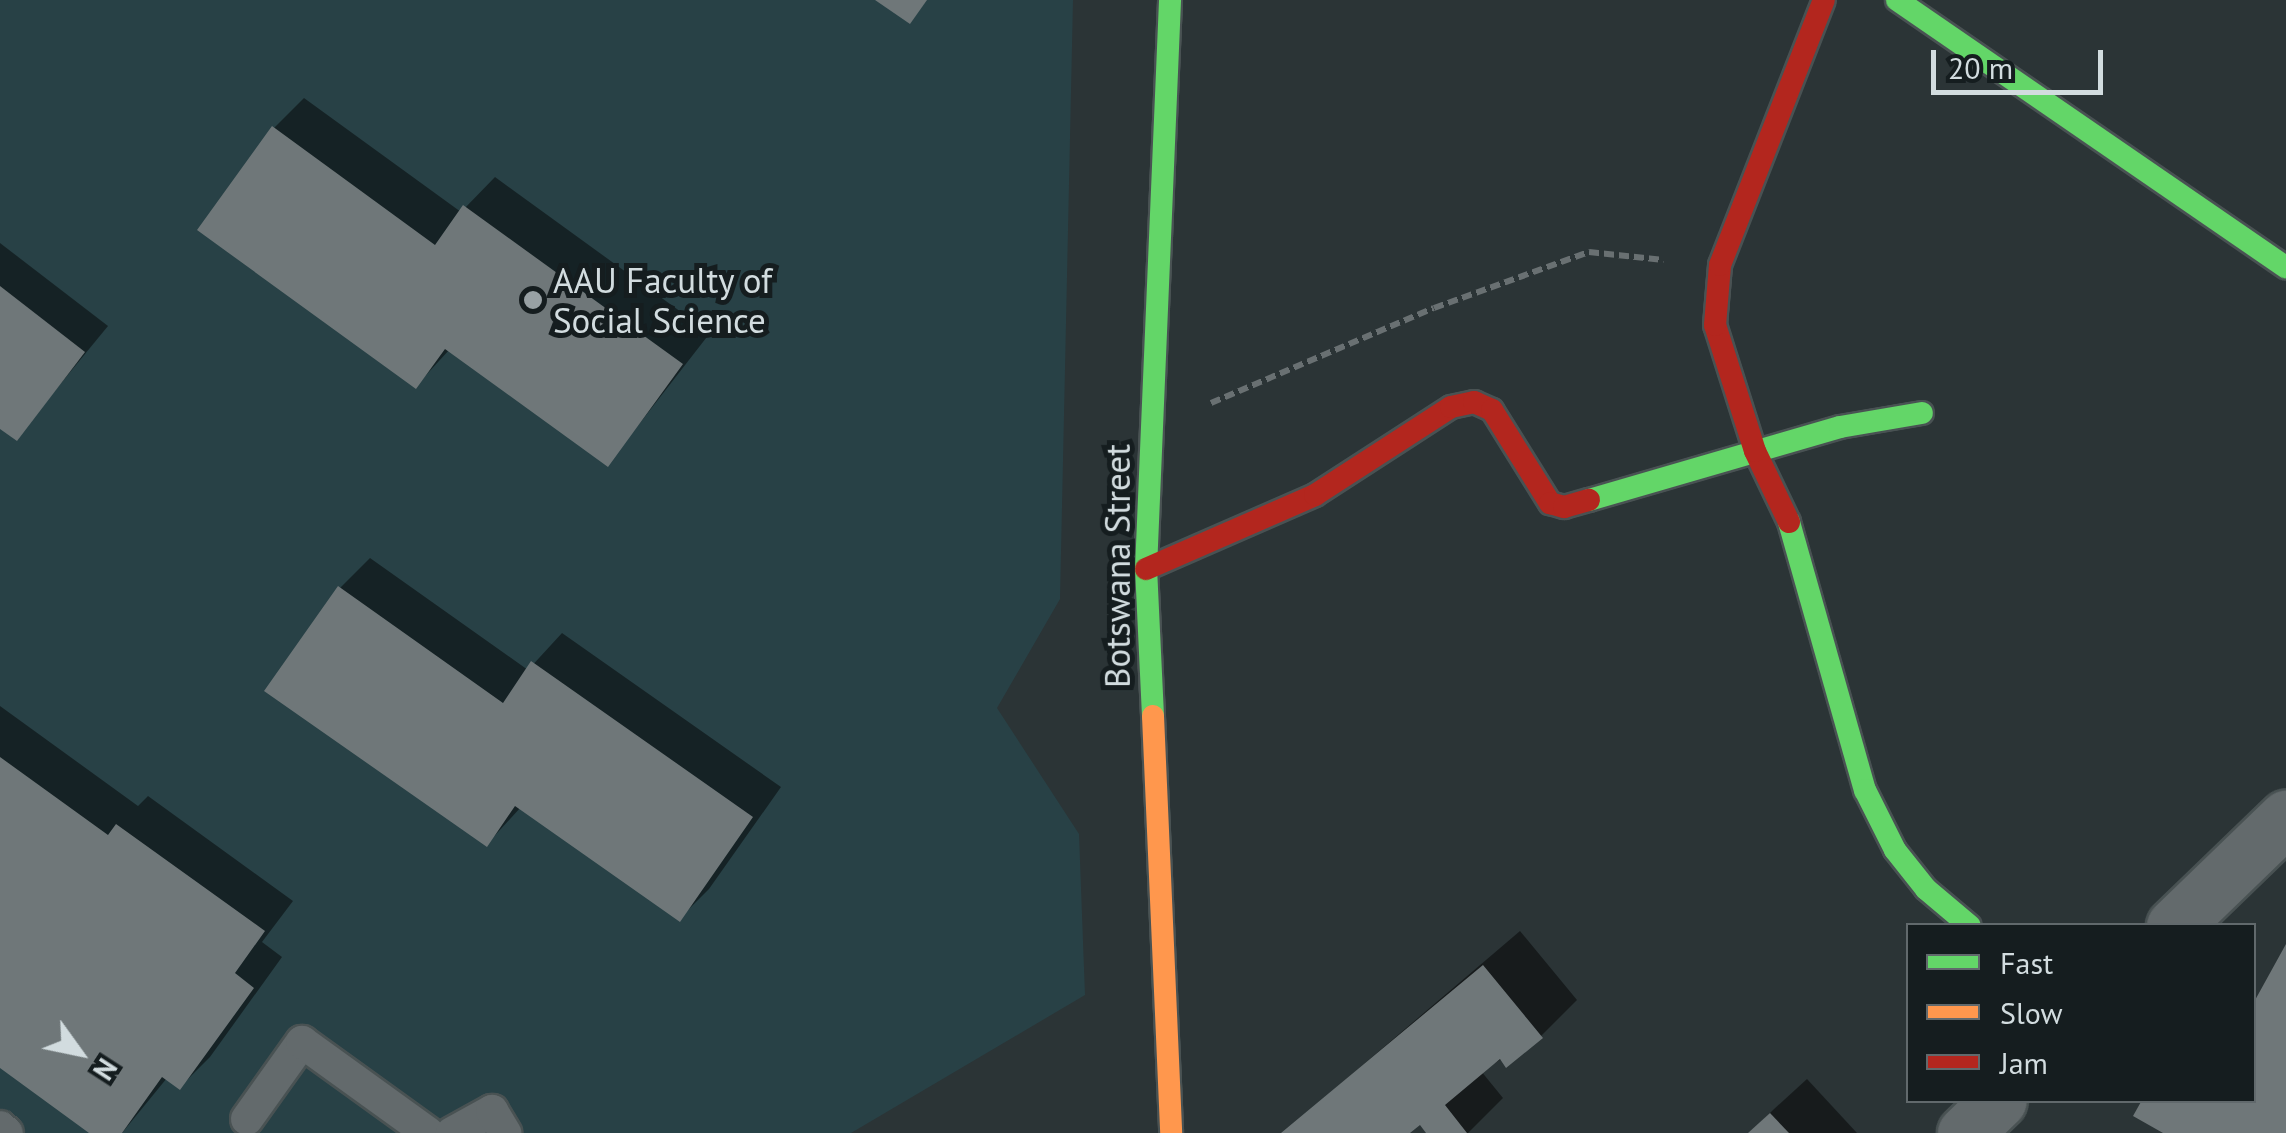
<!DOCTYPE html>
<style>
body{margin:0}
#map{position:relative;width:2286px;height:1133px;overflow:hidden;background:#2b3436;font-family:"PT Sans",sans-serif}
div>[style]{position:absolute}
.built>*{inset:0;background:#284146}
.shadow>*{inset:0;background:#0007}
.building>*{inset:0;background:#6f7779}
.path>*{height:6px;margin-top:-3px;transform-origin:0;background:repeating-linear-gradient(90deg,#697072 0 10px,transparent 0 15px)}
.roads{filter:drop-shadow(2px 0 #495253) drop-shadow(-2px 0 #495253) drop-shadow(0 2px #495253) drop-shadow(0 -2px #495253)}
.lane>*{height:32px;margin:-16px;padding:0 16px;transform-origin:16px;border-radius:16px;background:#636a6c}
.street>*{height:55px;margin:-27.5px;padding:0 27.5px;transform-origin:27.5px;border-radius:27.5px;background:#636a6c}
.fast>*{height:22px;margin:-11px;padding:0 11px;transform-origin:11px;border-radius:11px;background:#63d668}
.slow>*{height:22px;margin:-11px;padding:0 11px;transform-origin:11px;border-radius:11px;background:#ff974d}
.jam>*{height:22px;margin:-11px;padding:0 11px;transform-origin:11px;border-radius:11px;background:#b3261e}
.dots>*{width:28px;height:28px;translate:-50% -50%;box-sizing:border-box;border:5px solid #151d1f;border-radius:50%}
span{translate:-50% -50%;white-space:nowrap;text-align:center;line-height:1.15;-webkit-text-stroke:10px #151d1f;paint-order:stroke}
.poi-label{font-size:35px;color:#d2dcdf}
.left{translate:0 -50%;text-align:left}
.street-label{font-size:35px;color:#d2dcdf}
.legend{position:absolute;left:1906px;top:923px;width:350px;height:180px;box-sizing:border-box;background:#151d1f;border:2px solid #61696c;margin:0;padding:12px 18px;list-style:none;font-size:30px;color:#d2dcdf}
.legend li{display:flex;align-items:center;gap:20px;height:50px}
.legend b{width:50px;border:2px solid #61696c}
.north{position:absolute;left:30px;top:1003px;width:100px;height:100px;-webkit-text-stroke:8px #151d1f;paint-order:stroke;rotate:123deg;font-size:28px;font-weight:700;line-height:40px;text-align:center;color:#d2dcdf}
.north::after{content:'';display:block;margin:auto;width:35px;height:45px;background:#d2dcdf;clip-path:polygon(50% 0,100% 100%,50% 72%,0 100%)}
.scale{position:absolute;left:1931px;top:50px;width:172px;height:45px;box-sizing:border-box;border:5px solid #d2dcdf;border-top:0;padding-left:12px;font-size:30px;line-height:35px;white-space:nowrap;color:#d2dcdf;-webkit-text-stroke:8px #151d1f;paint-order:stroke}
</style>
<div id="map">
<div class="built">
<div style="clip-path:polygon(0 0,1073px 0,1060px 599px,997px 708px,1079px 834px,1085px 995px,851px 1133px,0 1133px)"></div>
</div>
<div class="shadow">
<div style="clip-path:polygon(304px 98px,461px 212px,495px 177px,710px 333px,608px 464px,450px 349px,416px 386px,274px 128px)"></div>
<div style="clip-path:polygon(0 243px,108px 326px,16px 438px,0 426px)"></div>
<div style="clip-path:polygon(370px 558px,528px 670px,562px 633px,781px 787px,709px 889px,679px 919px,521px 807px,487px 844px,340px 588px)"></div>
<div style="clip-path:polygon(0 706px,138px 806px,148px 796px,293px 901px,262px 942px,282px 957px,210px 1057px,180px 1087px,167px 1078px,122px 1133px,93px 1133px,0 1065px)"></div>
<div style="clip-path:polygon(1520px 931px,1577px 1000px,1541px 1036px,1481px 1071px,1503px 1098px,1468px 1133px,1429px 1133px,1420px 1122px,1407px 1133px,1283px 1133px)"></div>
<div style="clip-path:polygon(1807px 1079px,1857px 1133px,1750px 1133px,1773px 1110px)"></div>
</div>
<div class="building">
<div style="clip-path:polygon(875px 0,927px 0,910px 24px)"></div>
<div style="clip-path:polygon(272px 126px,435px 245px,463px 205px,683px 364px,608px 467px,445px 349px,416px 389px,197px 230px)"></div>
<div style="clip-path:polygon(0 286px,85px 352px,17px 441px,0 429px)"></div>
<div style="clip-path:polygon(338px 586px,503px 703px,531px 661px,753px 817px,680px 922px,515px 806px,487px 847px,264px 691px)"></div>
<div style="clip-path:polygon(0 757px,108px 835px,116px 824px,265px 931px,235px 973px,254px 988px,180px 1090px,162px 1077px,122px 1133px,89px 1133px,0 1068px)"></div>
<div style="clip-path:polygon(2286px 944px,2286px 1133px,2163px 1133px,2133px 1116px,2142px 1100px,2254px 1100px,2254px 1002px)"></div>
<div style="clip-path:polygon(1483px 965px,1543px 1038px,1506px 1068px,1500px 1059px,1445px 1105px,1467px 1133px,1426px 1133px,1420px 1125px,1410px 1133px,1281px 1133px)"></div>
<div style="clip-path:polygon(1770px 1113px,1789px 1133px,1748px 1133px)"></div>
</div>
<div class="path">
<div style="left:1211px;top:403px;width:242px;rotate:-23.1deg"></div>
<div style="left:1434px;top:308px;width:165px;rotate:-19.9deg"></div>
<div style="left:1589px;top:252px;width:75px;rotate:6.1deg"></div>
</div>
<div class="roads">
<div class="lane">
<div style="left:247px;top:1119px;width:95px;rotate:-54.5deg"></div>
<div style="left:302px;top:1042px;width:155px;rotate:35.8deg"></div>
<div style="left:0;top:1127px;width:9px;rotate:41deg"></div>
<div style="left:452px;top:1133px;width:46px;rotate:-28.8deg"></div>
<div style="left:492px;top:1111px;width:26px;rotate:59deg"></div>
</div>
<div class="street">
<div style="left:2174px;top:926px;width:156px;rotate:-44deg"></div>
<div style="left:1965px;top:1133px;width:47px;rotate:-44.1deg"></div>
</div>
<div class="fast">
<div style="left:1897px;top:0;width:472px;rotate:34.5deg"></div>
<div style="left:1589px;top:500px;width:261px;rotate:-16.2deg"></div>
<div style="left:1840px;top:427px;width:83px;rotate:-9.7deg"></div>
<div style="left:1789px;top:522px;width:279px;rotate:74.2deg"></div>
<div style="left:1865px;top:790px;width:67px;rotate:63.4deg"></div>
<div style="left:1895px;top:850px;width:50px;rotate:51.5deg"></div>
<div style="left:1926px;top:889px;width:57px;rotate:40.1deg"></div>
<div style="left:1153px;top:716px;width:147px;rotate:-92.7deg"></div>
<div style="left:1146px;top:569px;width:570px;rotate:-87.58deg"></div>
</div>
<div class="slow">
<div style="left:1153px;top:716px;width:417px;rotate:87.5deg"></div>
</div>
<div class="jam">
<div style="left:1789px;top:522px;width:79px;rotate:-115.6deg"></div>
<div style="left:1755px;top:451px;width:132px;rotate:-107.6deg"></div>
<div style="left:1715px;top:325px;width:60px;rotate:-85.2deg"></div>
<div style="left:1720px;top:265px;width:285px;rotate:-68.6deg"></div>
<div style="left:1146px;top:569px;width:184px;rotate:-23.6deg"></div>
<div style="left:1315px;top:495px;width:162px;rotate:-32.9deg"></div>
<div style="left:1451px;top:407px;width:24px;rotate:-12deg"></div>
<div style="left:1474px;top:402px;width:20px;rotate:24deg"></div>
<div style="left:1492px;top:410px;width:110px;rotate:58.1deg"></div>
<div style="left:1550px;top:503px;width:15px;rotate:16deg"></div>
<div style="left:1564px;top:507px;width:26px;rotate:-16deg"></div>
</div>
</div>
<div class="dots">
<div style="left:533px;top:300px;background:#98a1a4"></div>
</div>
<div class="poi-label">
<span class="left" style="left:553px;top:300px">AAU Faculty of<br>Social Science</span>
</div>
<div class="street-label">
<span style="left:1117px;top:566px;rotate:-90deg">Botswana Street</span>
</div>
<ul class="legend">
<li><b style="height:12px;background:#63d668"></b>Fast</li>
<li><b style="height:12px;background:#ff974d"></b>Slow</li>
<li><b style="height:12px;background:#b3261e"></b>Jam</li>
</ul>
<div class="north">N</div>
<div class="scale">20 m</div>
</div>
